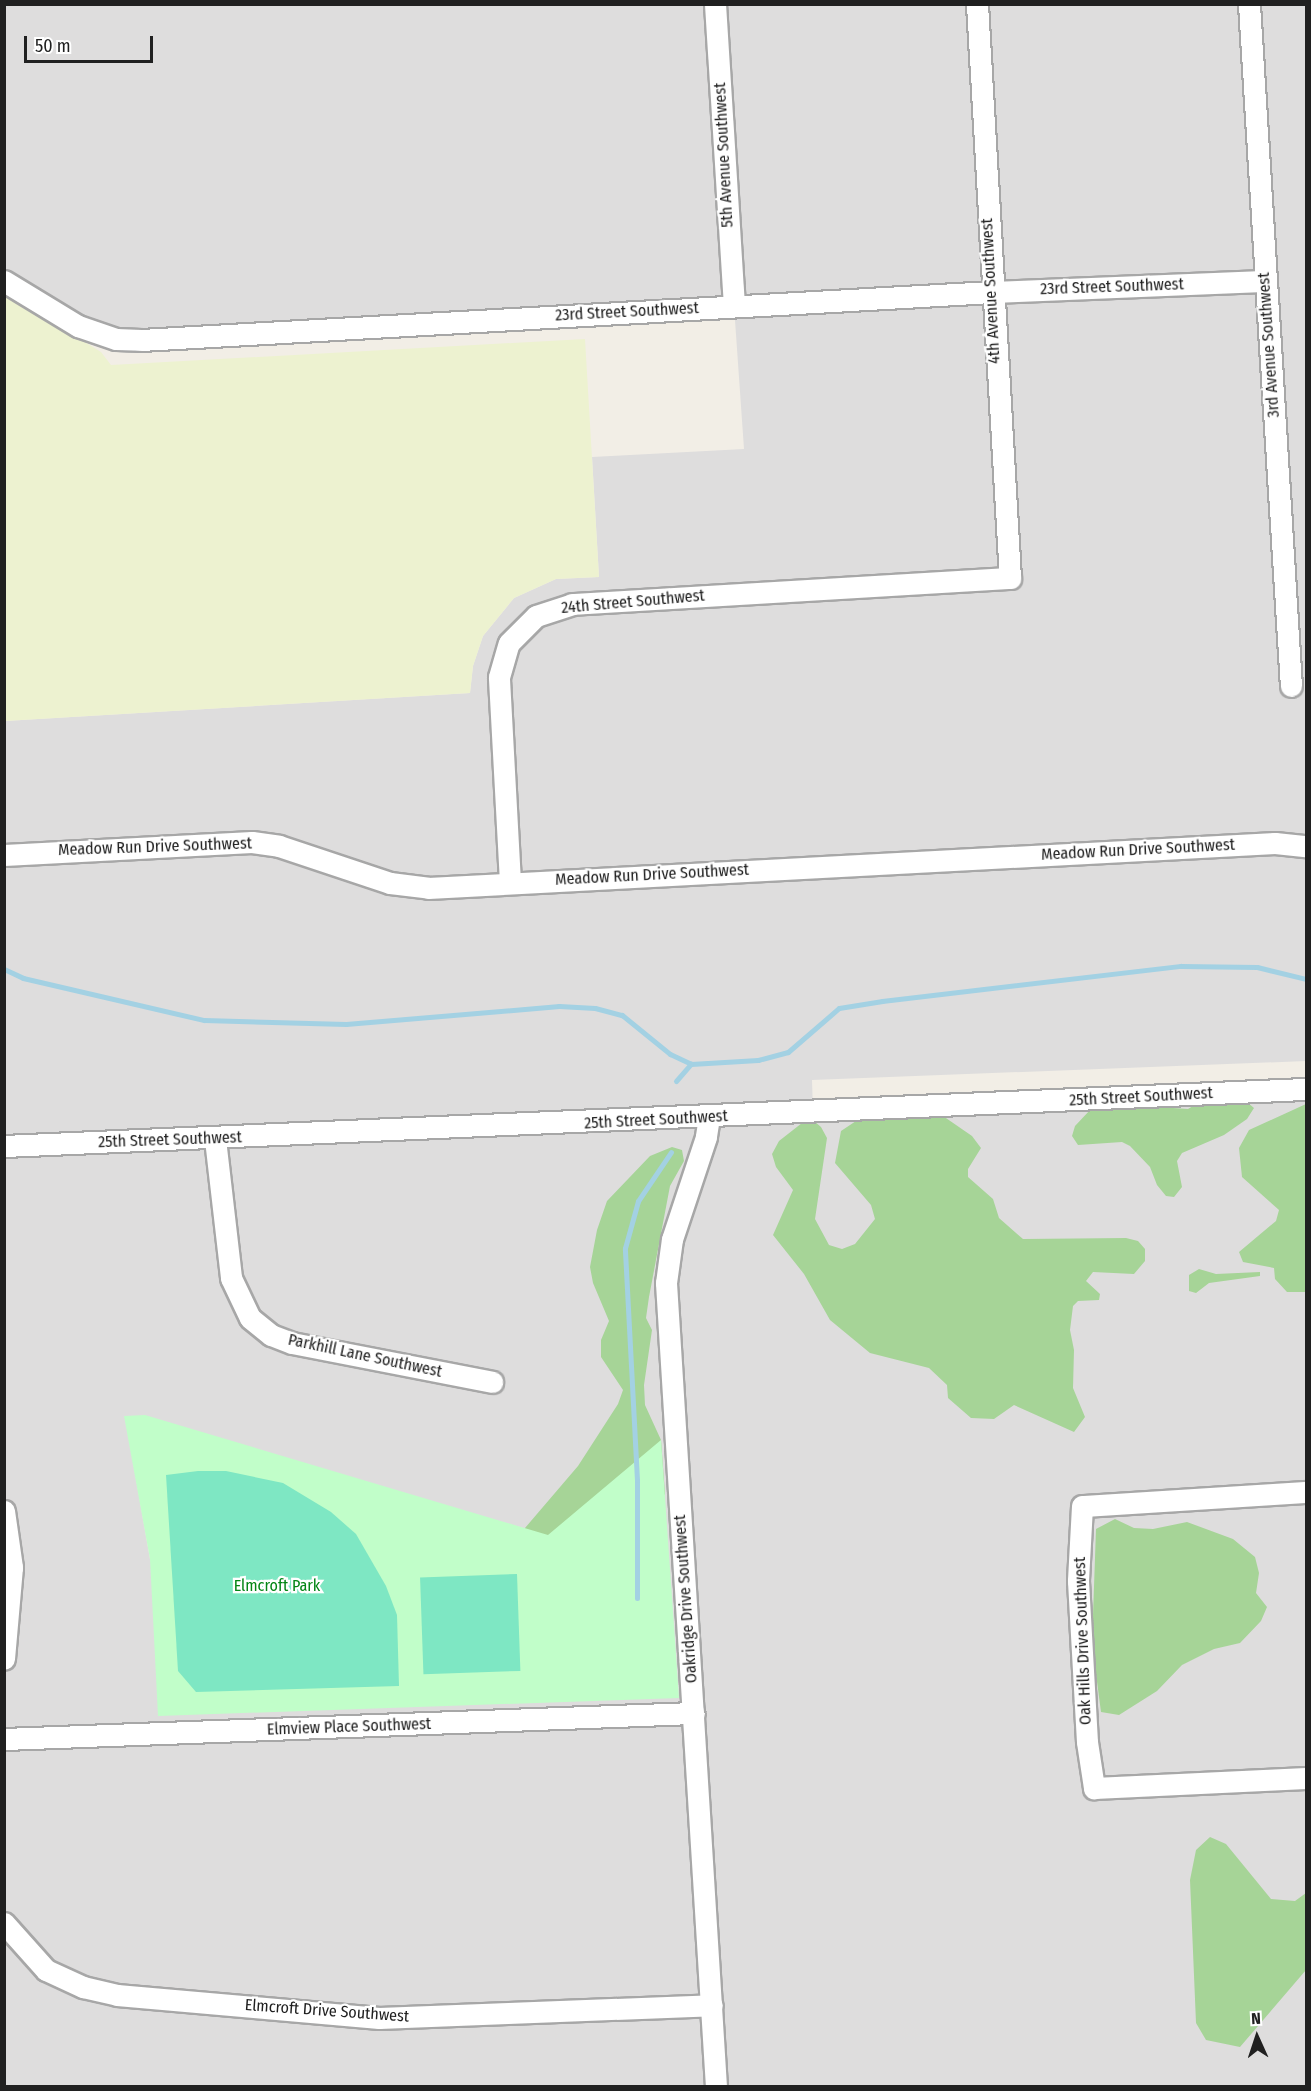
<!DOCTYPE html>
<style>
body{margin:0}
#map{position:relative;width:1311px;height:2091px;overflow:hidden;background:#f2eee6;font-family:"Fira Sans Condensed",sans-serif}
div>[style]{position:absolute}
.residential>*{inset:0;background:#dedddd}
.farmland>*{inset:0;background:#edf2d0}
.forest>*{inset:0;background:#a6d497}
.park>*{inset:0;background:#c1fec9}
.pitch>*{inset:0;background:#7ee7c3;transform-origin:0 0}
.stream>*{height:5px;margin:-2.5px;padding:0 2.5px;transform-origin:2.5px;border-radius:2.5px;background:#a3d1e3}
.roads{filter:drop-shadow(2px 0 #a7a7a7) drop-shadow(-2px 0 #a7a7a7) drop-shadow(0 2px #a7a7a7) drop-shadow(0 -2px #a7a7a7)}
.street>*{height:21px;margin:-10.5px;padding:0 10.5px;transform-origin:10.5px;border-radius:10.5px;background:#fff}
span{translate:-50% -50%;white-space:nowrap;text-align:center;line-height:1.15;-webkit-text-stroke:4.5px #fff;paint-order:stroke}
.street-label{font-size:16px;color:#202020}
.park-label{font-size:16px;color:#038514}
.frame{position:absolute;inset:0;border:6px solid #202020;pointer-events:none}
.north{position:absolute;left:1227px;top:2007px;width:60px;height:60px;-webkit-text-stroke:4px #fff;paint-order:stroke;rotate:357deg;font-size:16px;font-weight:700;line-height:24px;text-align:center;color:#202020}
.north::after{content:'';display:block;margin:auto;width:21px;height:27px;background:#202020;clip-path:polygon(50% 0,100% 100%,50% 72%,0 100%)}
.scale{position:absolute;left:24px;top:36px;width:129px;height:27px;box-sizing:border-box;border:3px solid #202020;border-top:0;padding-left:8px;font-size:18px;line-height:21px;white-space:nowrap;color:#202020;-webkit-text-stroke:4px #fff;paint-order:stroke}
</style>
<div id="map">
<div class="residential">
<div style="clip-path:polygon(evenodd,4px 5px,1306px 5px,1306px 1061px,812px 1080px,813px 1112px,1306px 1089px,1306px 2086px,5px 2086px,5px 721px,470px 693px,473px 666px,483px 636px,514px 598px,556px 579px,599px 577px,592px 457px,744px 449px,734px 306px,116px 339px,5px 281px,4px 5px,125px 1416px,548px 1535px,150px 1559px,125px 1416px)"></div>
</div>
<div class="farmland">
<div style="clip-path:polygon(4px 292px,101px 352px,111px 365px,585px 339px,599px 577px,556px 579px,514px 598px,483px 636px,473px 666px,470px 693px,5px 721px)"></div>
</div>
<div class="forest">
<div style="clip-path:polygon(1224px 1102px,1248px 1103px,1254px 1108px,1247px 1119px,1224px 1135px,1182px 1153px,1177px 1161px,1182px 1187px,1174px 1197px,1166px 1196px,1157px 1185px,1150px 1167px,1130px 1146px,1122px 1142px,1078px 1145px,1072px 1136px,1075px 1126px,1091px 1109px,1128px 1105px,1188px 1109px,1198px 1103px)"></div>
<div style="clip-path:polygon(1306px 1104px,1306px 1292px,1287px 1292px,1275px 1279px,1274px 1268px,1243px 1262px,1239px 1252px,1276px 1221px,1279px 1210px,1242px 1177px,1239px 1148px,1249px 1130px)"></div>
<div style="clip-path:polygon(910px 1116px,943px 1116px,972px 1136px,981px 1148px,968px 1169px,968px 1177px,993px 1199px,999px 1218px,1023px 1239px,1126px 1238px,1138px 1241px,1145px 1249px,1145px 1261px,1134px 1274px,1093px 1272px,1086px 1281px,1100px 1294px,1099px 1300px,1078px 1301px,1073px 1306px,1070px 1330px,1074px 1350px,1073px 1388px,1085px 1417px,1074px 1432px,1014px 1405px,994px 1419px,971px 1418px,948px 1398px,947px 1385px,929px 1368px,870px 1353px,830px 1320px,804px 1274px,773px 1235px,793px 1190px,776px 1167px,772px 1154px,779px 1141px,802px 1123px,814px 1121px,821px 1127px,827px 1138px,815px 1219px,829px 1245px,842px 1249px,855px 1244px,875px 1219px,871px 1205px,835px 1163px,841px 1131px,856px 1121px)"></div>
<div style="clip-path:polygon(672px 1147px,682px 1150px,684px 1161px,670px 1186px,649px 1297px,646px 1318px,652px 1330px,644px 1385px,645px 1405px,661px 1440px,665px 1494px,651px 1516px,521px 1542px,525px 1528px,578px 1466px,618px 1404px,623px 1390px,601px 1357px,601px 1340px,609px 1321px,593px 1283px,590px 1267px,597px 1230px,607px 1201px,650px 1156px)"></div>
<div style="clip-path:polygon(1199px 1269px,1216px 1274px,1260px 1272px,1260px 1276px,1209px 1283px,1196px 1293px,1189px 1291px,1189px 1275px)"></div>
<div style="clip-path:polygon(1115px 1519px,1134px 1528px,1153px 1529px,1187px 1522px,1233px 1539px,1255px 1557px,1259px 1573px,1256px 1593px,1267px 1607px,1261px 1621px,1240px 1643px,1214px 1649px,1182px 1665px,1157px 1691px,1119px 1715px,1101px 1712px,1092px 1644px,1096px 1529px)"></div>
<div style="clip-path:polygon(1210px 1837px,1226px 1844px,1271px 1899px,1295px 1901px,1306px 1893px,1306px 1970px,1240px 2047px,1206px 2040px,1196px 2023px,1190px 1880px,1196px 1850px)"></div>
</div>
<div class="park">
<div style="clip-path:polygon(145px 1415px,548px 1535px,661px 1440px,679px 1698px,158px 1716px,150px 1559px,124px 1416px)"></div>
</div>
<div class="pitch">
<div style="clip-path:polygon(198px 1471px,226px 1471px,283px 1483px,331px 1512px,356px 1534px,386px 1586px,397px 1615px,399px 1686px,196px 1692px,178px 1671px,166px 1475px)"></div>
<div style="left:517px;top:1574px;width:97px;height:97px;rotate:88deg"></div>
</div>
<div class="stream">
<div style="left:4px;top:969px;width:21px;rotate:25deg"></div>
<div style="left:23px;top:978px;width:186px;rotate:13.1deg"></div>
<div style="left:204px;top:1020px;width:142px;rotate:1.6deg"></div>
<div style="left:346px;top:1024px;width:214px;rotate:-4.8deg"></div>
<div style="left:559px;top:1006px;width:36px;rotate:3deg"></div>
<div style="left:595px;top:1008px;width:28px;rotate:15deg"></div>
<div style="left:622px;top:1015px;width:62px;rotate:39.1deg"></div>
<div style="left:670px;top:1054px;width:23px;rotate:25deg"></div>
<div style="left:691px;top:1064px;width:67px;rotate:-3.4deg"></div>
<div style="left:758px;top:1060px;width:31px;rotate:-15deg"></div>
<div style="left:788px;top:1052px;width:67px;rotate:-40.8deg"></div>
<div style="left:839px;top:1008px;width:44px;rotate:-9.2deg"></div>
<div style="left:882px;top:1001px;width:301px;rotate:-6.7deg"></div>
<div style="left:1181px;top:966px;width:76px;rotate:0.8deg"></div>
<div style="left:1257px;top:967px;width:50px;rotate:13.8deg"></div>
<div style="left:676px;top:1081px;width:23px;rotate:-49deg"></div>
<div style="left:637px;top:1598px;width:118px;rotate:-90deg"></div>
<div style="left:637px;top:1480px;width:232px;rotate:-93deg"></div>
<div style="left:625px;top:1248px;width:49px;rotate:-74.5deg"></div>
<div style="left:638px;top:1201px;width:59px;rotate:-56deg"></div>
</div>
<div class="roads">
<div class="street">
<div style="left:715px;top:4px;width:302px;rotate:86.4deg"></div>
<div style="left:1249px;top:4px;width:683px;rotate:86.48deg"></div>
<div style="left:4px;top:281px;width:87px;rotate:31.3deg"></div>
<div style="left:78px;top:326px;width:40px;rotate:18.9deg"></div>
<div style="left:116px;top:339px;width:25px;rotate:2deg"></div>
<div style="left:141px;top:340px;width:851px;rotate:-3.23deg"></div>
<div style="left:991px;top:292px;width:274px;rotate:-2.3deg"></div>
<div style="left:4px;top:855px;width:248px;rotate:-3deg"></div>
<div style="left:252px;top:842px;width:27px;rotate:8deg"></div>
<div style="left:279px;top:846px;width:117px;rotate:18.4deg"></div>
<div style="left:390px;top:883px;width:38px;rotate:7deg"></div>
<div style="left:428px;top:888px;width:848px;rotate:-3.04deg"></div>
<div style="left:1275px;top:843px;width:31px;rotate:6deg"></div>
<div style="left:510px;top:882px;width:205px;rotate:-93.1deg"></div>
<div style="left:499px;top:677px;width:35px;rotate:-74deg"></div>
<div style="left:509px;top:643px;width:38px;rotate:-45deg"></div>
<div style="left:536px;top:616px;width:38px;rotate:-18deg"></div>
<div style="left:572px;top:604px;width:439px;rotate:-3.4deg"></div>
<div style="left:1010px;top:578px;width:575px;rotate:-93.29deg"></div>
<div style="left:709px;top:1117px;width:20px;rotate:99deg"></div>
<div style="left:706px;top:1137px;width:108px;rotate:108.4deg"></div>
<div style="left:672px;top:1239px;width:44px;rotate:97.8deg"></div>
<div style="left:666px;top:1283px;width:805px;rotate:86.44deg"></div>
<div style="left:215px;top:1139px;width:140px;rotate:83.4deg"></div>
<div style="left:231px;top:1278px;width:44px;rotate:64.6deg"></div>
<div style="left:250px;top:1318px;width:27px;rotate:39deg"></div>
<div style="left:271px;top:1335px;width:22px;rotate:21deg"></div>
<div style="left:292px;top:1343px;width:204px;rotate:11deg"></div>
<div style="left:4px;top:1146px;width:1303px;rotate:-2.51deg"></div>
<div style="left:1306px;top:1492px;width:224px;rotate:176.4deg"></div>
<div style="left:1082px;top:1506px;width:75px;rotate:93.1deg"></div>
<div style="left:1078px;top:1581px;width:161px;rotate:86.8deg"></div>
<div style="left:1087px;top:1742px;width:47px;rotate:81.3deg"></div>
<div style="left:1094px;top:1788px;width:212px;rotate:-2.7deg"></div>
<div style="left:4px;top:1511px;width:57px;rotate:81.9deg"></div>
<div style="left:12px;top:1567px;width:92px;rotate:95deg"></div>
<div style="left:4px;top:1739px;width:690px;rotate:-2.16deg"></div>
<div style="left:4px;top:1923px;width:63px;rotate:48.2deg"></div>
<div style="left:46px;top:1970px;width:41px;rotate:24.7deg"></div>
<div style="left:83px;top:1987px;width:35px;rotate:13deg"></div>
<div style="left:117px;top:1995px;width:263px;rotate:5deg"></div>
<div style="left:379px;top:2018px;width:333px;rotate:-2.2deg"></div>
</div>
</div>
<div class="street-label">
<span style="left:724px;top:155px;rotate:-93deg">5th Avenue Southwest</span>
<span style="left:1112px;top:287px;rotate:-2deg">23rd Street Southwest</span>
<span style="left:991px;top:291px;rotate:-93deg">4th Avenue Southwest</span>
<span style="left:627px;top:312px;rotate:-3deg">23rd Street Southwest</span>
<span style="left:1269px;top:345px;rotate:-94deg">3rd Avenue Southwest</span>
<span style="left:633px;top:602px;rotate:-5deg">24th Street Southwest</span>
<span style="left:155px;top:847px;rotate:-2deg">Meadow Run Drive Southwest</span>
<span style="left:1138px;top:850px;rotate:-3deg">Meadow Run Drive Southwest</span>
<span style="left:652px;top:875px;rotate:-3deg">Meadow Run Drive Southwest</span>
<span style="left:1141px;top:1097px;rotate:-3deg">25th Street Southwest</span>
<span style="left:656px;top:1120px;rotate:-3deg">25th Street Southwest</span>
<span style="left:170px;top:1140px;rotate:-2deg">25th Street Southwest</span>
<span style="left:365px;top:1356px;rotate:12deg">Parkhill Lane Southwest</span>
<span style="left:686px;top:1599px;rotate:-94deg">Oakridge Drive Southwest</span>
<span style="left:1083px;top:1641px;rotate:-92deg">Oak Hills Drive Southwest</span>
<span style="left:349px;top:1727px;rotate:-2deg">Elmview Place Southwest</span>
<span style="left:327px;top:2011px;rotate:4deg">Elmcroft Drive Southwest</span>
</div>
<div class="park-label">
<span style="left:277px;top:1586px">Elmcroft Park</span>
</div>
<div class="frame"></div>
<div class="north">N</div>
<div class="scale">50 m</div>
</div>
